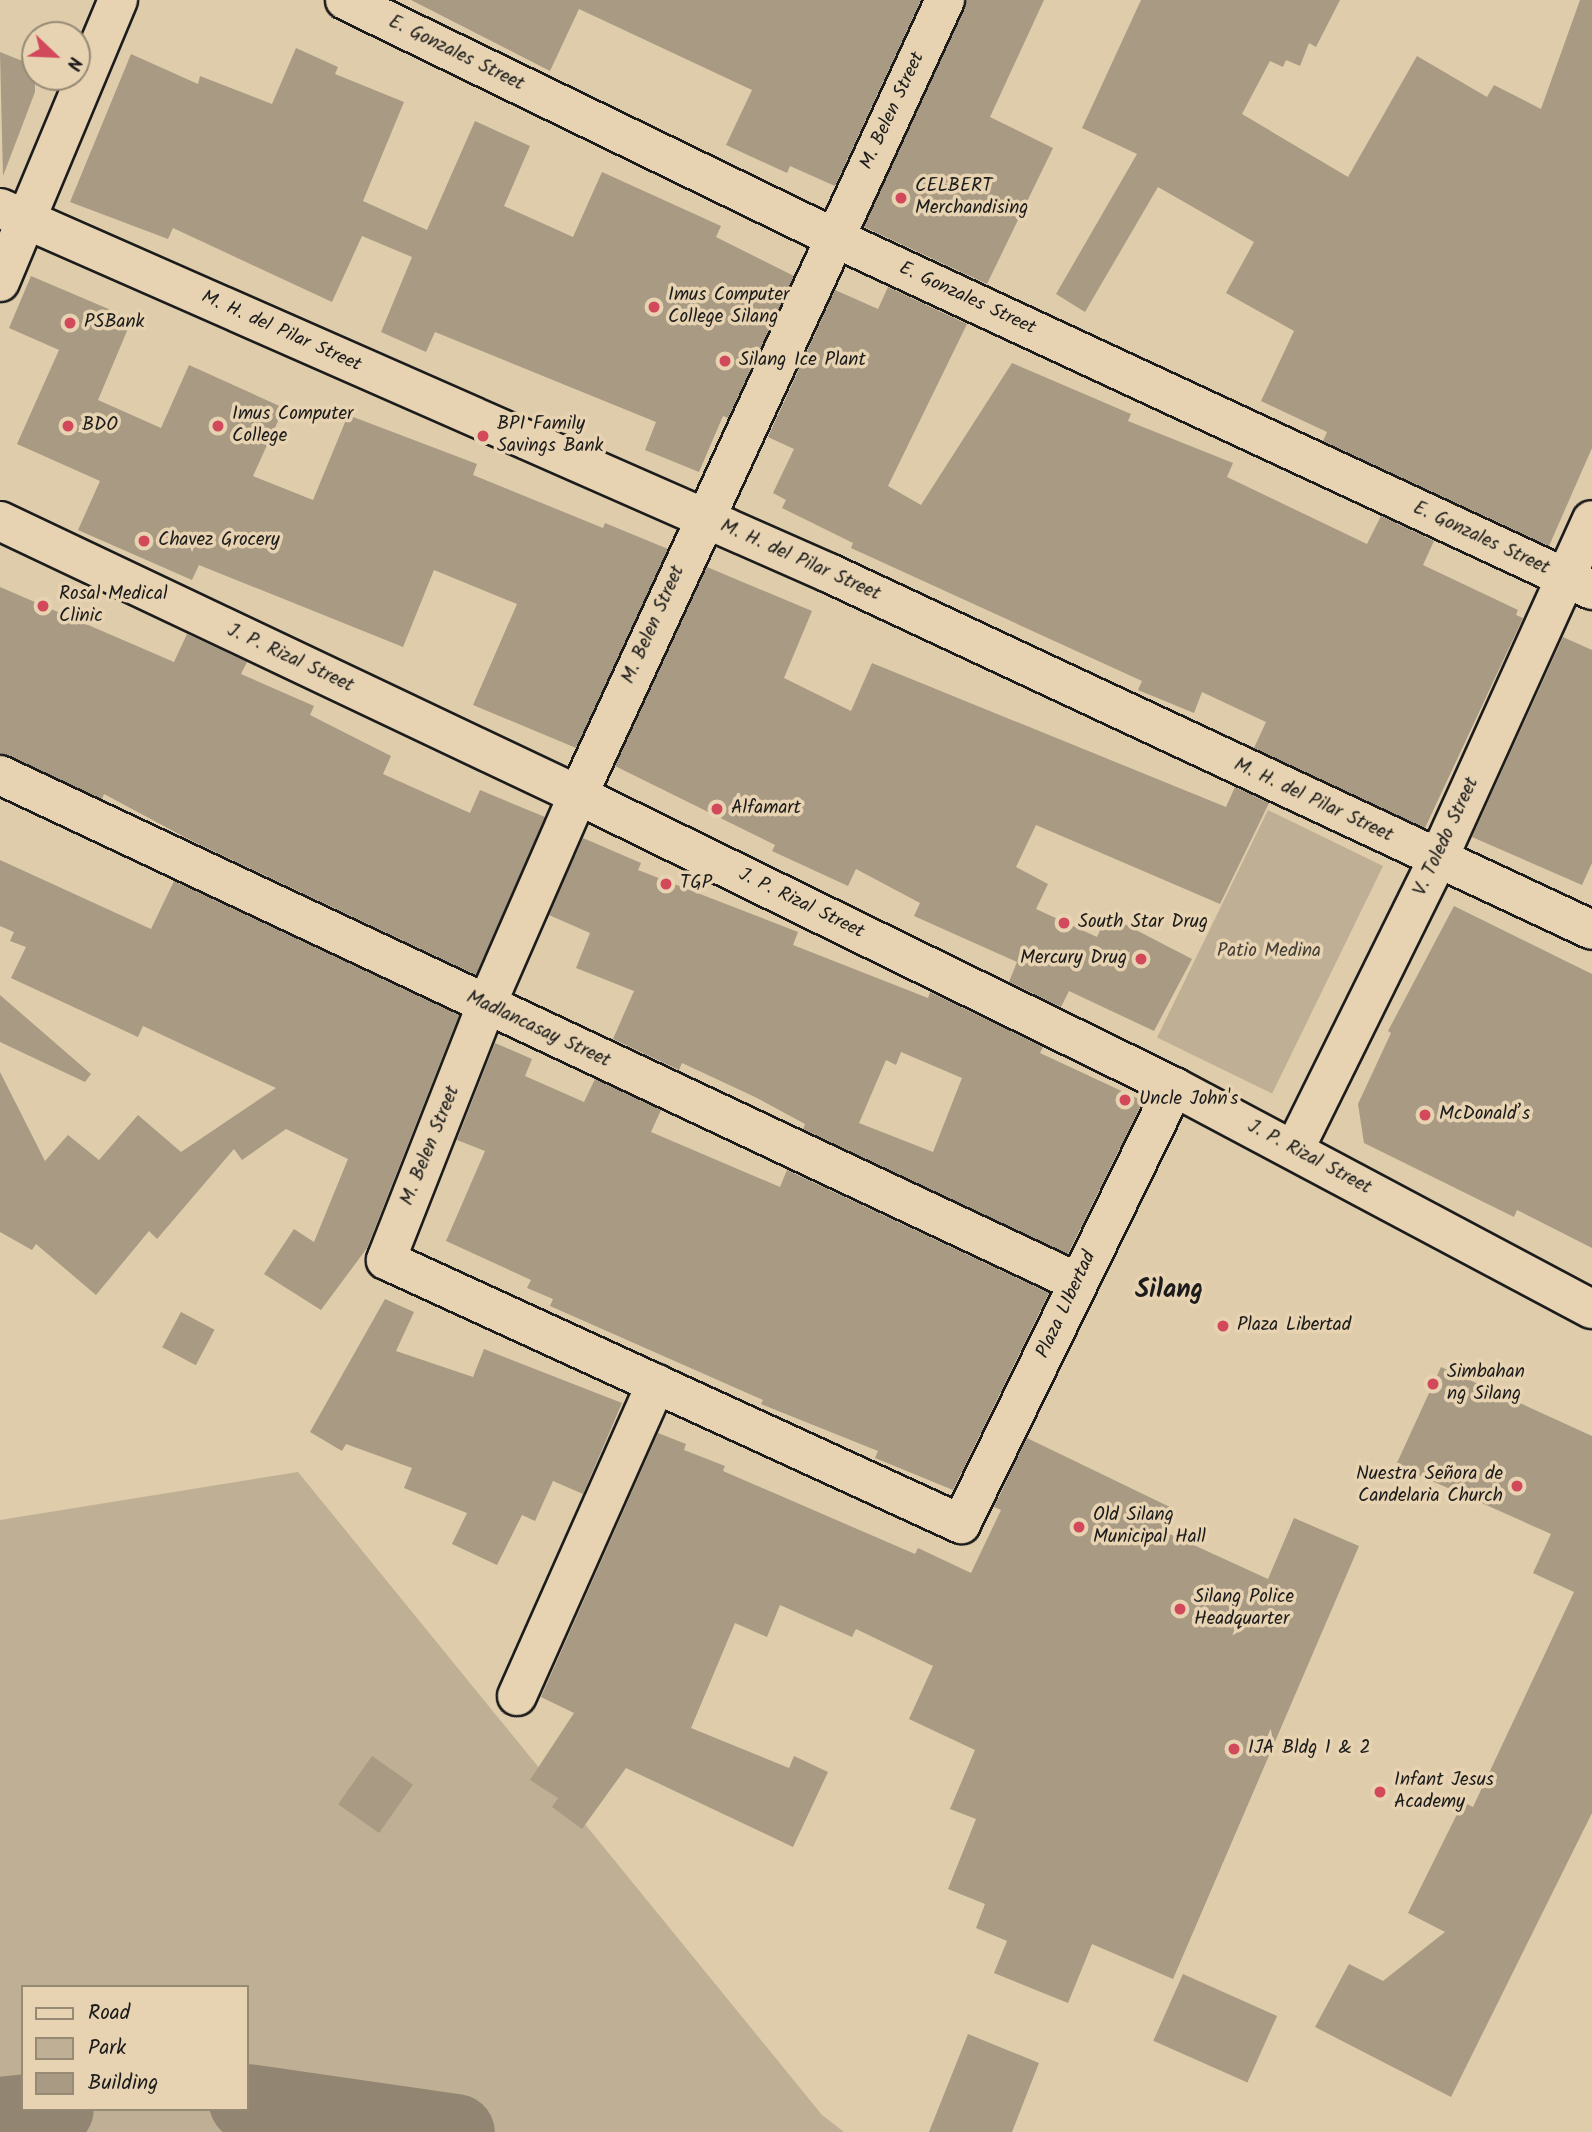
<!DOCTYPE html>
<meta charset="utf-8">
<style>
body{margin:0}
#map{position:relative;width:1592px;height:2132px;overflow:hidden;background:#dfccab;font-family:Kalam,sans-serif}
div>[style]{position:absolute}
.green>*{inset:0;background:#bfaf94;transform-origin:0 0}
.river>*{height:77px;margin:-38.5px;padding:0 38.5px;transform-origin:38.5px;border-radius:38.5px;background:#928672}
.building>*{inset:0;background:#a89a83;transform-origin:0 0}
.roads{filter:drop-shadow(2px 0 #1c1c1c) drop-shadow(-2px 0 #1c1c1c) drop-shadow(0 2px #1c1c1c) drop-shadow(0 -2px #1c1c1c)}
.minor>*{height:38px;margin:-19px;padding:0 19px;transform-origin:19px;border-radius:19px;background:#e7d3b1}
.major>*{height:38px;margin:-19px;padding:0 19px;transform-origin:19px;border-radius:19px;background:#e7d3b1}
.dots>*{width:19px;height:19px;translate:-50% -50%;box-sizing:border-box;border:4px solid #e7d3b1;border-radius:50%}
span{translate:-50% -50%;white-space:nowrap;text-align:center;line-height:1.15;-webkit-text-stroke:7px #e7d3b1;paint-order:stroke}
.street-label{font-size:19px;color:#1c1c1c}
.poi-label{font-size:19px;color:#1c1c1c}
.left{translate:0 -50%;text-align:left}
.right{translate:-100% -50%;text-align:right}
.park-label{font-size:19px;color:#45413a}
.district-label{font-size:26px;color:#1c1c1c;font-weight:700}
.legend{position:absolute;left:21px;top:1985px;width:228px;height:126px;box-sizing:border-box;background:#e7d3b1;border:2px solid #968a75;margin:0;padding:9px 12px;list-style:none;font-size:21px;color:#1c1c1c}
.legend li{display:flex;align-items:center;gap:14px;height:35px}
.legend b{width:35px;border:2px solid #968a75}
.north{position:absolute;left:21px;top:21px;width:70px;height:70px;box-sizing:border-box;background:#e7d3b1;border:2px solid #968a75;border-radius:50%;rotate:113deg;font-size:19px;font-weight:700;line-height:28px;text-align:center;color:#1c1c1c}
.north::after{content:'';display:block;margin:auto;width:24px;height:32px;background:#d1495b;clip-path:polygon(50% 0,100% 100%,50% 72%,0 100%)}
</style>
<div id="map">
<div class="green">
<div style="left:1268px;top:810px;width:128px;height:253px;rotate:26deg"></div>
<div style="clip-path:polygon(evenodd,298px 1472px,822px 2115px,844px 2132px,0 2132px,0 1520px,298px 1472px,23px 1987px,247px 1987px,247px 2109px,23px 2109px,23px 1987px)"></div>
</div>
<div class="river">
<div style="left:247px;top:2102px;width:211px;rotate:8.2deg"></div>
<div style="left:0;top:2115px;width:55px;rotate:-6.2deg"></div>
</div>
<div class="building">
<div style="clip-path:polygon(411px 0,921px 0,835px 186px,790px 166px,787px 173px,726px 145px,752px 90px,579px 9px,550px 71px)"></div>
<div style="clip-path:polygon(967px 0,1044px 0,990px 117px,1053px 148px,987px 284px,864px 227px)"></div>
<div style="clip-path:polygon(1141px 0,1340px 0,1316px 47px,1309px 43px,1300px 66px,1286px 60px,1283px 67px,1270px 61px,1242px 114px,1348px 177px,1417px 56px,1487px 97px,1494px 85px,1541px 109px,1580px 0,1592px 0,1592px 448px,1549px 546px,1323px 441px,1327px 432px,1261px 401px,1294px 331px,1226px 293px,1254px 242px,1158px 187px,1085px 312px,1056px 294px,1137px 154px,1082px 128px)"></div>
<div style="clip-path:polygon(296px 48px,338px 67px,335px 74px,404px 102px,363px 201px,427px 230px,475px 121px,530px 146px,504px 206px,573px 237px,602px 172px,721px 226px,716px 237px,794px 276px,728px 418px,723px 416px,699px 472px,645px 450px,656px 422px,435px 332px,426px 352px,381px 332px,412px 257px,362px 236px,332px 302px,173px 228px,168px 239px,70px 202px,131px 54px,198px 84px,200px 76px,272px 104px)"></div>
<div style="clip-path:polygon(0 52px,35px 66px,35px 92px,3px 176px)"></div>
<div style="clip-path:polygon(31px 276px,132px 319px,98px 400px,161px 428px,189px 365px,284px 408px,253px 476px,313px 500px,348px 415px,477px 464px,473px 475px,603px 528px,605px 523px,668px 549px,576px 748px,473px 705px,517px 604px,434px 570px,403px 647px,199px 565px,192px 580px,78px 530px,100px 481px,17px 444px,59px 350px,9px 328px)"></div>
<div style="clip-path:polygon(888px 287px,967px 324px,888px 486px,921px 505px,1012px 363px,1131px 414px,1128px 421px,1233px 463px,1227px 477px,1367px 544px,1381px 516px,1434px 541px,1423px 565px,1518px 610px,1516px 615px,1523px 618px,1425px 828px,1254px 748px,1266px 722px,1202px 692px,1194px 713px,1138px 690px,1142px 681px,851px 548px,853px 543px,782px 508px,786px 500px,773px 493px,794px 449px,768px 437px,835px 290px,878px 309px)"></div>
<div style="clip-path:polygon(707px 567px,812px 611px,784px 678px,851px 711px,872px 663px,1226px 807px,1235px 787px,1269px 803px,1220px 904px,1036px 825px,1016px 867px,1048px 884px,1036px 909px,1097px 937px,1107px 915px,1192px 959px,1154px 1031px,1069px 991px,1061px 1007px,1009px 982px,1017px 962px,914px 916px,920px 903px,856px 869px,848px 886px,772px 851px,775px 845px,615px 766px)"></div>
<div style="clip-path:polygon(0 587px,174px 662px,187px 634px,247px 662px,241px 674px,314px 706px,310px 715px,391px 756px,383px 774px,470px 813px,480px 790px,545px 817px,476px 975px,190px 840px,104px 794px,102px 799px,0 753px)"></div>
<div style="clip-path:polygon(1563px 637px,1592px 650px,1592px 863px,1582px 885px,1472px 837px)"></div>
<div style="clip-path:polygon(evenodd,583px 838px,641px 863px,638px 870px,798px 932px,793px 945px,928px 998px,930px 992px,1043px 1047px,1040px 1053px,1143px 1101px,1068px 1254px,803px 1129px,805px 1124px,755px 1097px,682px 1063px,679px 1070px,613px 1039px,634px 991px,576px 968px,590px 933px,549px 915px,583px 838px,901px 1052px,962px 1078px,933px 1152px,859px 1123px,886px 1060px,896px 1065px,901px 1052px)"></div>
<div style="clip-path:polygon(0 860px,151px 929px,174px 881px,459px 1015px,367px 1248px,321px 1310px,264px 1274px,294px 1229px,314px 1242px,348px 1159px,286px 1129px,242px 1160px,234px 1149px,157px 1239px,149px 1231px,96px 1295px,36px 1244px,32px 1250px,0 1232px,0 1072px,45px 1161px,68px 1135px,99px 1160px,138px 1115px,181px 1152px,276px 1088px,143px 1026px,138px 1037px,11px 978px,26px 947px,10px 941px,14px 932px,0 926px)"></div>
<div style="clip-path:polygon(1454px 906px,1592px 974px,1592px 1248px,1517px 1210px,1514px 1217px,1364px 1143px,1358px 1104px,1391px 1033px,1388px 1031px)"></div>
<div style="clip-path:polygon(0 995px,91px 1074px,85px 1082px,0 1042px)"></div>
<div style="clip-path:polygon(495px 1043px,532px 1059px,525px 1076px,584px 1102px,595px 1079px,661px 1110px,651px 1132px,780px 1187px,787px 1170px,1049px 1293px,953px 1490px,875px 1458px,878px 1451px,761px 1404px,763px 1400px,550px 1306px,553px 1299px,527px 1288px,531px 1280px,446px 1241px,485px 1151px,457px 1140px)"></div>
<div style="clip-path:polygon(385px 1299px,414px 1312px,396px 1351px,473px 1377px,484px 1349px,622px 1403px,583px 1494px,553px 1481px,535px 1521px,522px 1515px,497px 1565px,452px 1544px,467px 1513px,404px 1488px,412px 1468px,346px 1444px,342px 1451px,310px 1432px)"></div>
<div style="left:181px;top:1312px;width:38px;height:40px;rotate:28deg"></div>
<div style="clip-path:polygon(1441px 1367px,1592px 1436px,1592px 1813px,1451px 2097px,1315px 2027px,1349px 1964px,1383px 1981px,1445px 1932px,1408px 1913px,1463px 1802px,1473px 1807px,1574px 1592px,1533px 1573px,1551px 1534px,1396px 1465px)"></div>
<div style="clip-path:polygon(658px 1433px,686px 1444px,684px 1450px,725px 1466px,723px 1471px,915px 1554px,918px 1548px,971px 1573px,1001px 1510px,994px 1507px,1027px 1438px,1174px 1509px,1163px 1531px,1268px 1579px,1294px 1518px,1359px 1546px,1173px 1979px,1092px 1944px,1068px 2003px,994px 1973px,1007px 1941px,976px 1928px,985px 1904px,948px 1889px,976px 1819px,950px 1809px,975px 1750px,909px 1719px,933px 1666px,856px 1629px,852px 1637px,780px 1605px,767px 1637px,735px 1623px,691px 1728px,789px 1768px,794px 1756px,828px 1772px,793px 1847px,626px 1768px,582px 1829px,552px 1807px,558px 1798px,530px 1780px,574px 1713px,541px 1697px)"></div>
<div style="left:372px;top:1756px;width:50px;height:59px;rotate:35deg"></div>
<div style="left:1183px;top:1974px;width:103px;height:73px;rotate:24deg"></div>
<div style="clip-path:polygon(968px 2034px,1039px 2063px,1012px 2132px,929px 2132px)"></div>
</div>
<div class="roads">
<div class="minor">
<div style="left:345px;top:0;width:545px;rotate:25.91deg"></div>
<div style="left:835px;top:238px;width:835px;rotate:24.94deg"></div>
<div style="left:945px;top:0;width:876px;rotate:114.78deg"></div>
<div style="left:578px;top:795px;width:230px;rotate:113.6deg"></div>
<div style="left:486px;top:1006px;width:273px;rotate:111.5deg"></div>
<div style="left:386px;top:1260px;width:633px;rotate:24.66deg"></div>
<div style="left:961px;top:1524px;width:486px;rotate:-64deg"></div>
<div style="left:0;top:282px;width:306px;rotate:-67.3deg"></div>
<div style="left:0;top:775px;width:1190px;rotate:25.21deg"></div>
<div style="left:1294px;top:1150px;width:325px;rotate:-63.7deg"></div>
<div style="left:1438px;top:859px;width:372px;rotate:-65.6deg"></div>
<div style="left:517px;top:1696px;width:342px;rotate:-66deg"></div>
</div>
<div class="major">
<div style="left:0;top:208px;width:906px;rotate:23.76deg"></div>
<div style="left:829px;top:573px;width:842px;rotate:25.07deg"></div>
<div style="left:0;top:521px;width:640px;rotate:25.36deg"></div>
<div style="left:578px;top:795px;width:664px;rotate:26.1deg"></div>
<div style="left:1174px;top:1087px;width:473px;rotate:28deg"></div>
</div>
</div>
<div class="dots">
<div style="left:901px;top:198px;background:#d1495b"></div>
<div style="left:654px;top:307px;background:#d1495b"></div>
<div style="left:70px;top:323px;background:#d1495b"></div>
<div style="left:725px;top:361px;background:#d1495b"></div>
<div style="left:68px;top:426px;background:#d1495b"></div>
<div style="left:218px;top:426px;background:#d1495b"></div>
<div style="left:483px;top:436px;background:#d1495b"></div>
<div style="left:144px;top:541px;background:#d1495b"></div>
<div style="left:43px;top:606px;background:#d1495b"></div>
<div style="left:717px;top:809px;background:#d1495b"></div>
<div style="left:666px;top:884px;background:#d1495b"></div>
<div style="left:1064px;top:923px;background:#d1495b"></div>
<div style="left:1141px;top:959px;background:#d1495b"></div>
<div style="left:1125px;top:1100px;background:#d1495b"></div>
<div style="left:1425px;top:1115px;background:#d1495b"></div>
<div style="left:1223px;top:1326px;background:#d1495b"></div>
<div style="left:1433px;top:1384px;background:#d1495b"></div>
<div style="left:1517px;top:1486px;background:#d1495b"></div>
<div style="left:1079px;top:1527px;background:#d1495b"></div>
<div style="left:1180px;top:1609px;background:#d1495b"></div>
<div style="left:1234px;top:1749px;background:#d1495b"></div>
<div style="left:1380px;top:1792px;background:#d1495b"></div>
</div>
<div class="street-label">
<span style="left:456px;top:54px;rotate:26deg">E. Gonzales Street</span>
<span style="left:893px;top:111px;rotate:-65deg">M. Belen Street</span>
<span style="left:967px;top:299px;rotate:25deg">E. Gonzales Street</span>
<span style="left:281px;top:332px;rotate:24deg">M. H. del Pilar Street</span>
<span style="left:1481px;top:539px;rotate:25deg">E. Gonzales Street</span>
<span style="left:800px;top:561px;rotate:24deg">M. H. del Pilar Street</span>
<span style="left:654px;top:625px;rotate:-66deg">M. Belen Street</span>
<span style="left:290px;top:659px;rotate:25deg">J. P. Rizal Street</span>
<span style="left:1313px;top:801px;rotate:25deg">M. H. del Pilar Street</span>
<span style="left:1447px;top:837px;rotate:-65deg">V. Toledo Street</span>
<span style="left:801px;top:904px;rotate:26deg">J. P. Rizal Street</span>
<span style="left:538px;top:1030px;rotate:25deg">Madlancasay Street</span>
<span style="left:431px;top:1146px;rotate:-68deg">M. Belen Street</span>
<span style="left:1309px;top:1158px;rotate:28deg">J. P. Rizal Street</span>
<span style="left:1067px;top:1305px;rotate:-65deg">Plaza LIbertad</span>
</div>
<div class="poi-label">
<span class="left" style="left:915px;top:198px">CELBERT<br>Merchandising</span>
<span class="left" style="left:668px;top:307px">Imus Computer<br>College Silang</span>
<span class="left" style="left:84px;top:323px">PSBank</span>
<span class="left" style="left:739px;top:361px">Silang Ice Plant</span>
<span class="left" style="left:232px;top:426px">Imus Computer<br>College</span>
<span class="left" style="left:497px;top:436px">BPI Family<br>Savings Bank</span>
<span class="left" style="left:82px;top:426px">BDO</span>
<span class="left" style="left:158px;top:541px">Chavez Grocery</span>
<span class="left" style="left:59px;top:606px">Rosal Medical<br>Clinic</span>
<span class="left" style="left:731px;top:809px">Alfamart</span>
<span class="left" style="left:680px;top:884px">TGP</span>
<span class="left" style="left:1078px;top:923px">South Star Drug</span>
<span class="right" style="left:1127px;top:959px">Mercury Drug</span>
<span class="left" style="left:1139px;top:1100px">Uncle John's</span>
<span class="left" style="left:1439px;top:1115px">McDonald’s</span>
<span class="left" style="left:1237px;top:1326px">Plaza Libertad</span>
<span class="left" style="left:1447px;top:1384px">Simbahan<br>ng Silang</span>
<span class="right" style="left:1503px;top:1486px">Nuestra Señora de<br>Candelaria Church</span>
<span class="left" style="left:1093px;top:1527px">Old Silang<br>Municipal Hall</span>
<span class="left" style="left:1194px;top:1609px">Silang Police<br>Headquarter</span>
<span class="left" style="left:1248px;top:1749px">IJA Bldg 1 &amp; 2</span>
<span class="left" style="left:1394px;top:1792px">Infant Jesus<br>Academy</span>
</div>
<div class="park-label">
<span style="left:1269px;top:952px">Patio Medina</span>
</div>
<div class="district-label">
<span style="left:1169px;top:1291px">Silang</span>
</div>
<ul class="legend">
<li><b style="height:9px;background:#e7d3b1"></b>Road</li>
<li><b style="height:19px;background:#bfaf94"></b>Park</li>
<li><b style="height:19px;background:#a89a83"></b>Building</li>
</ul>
<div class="north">N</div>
</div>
